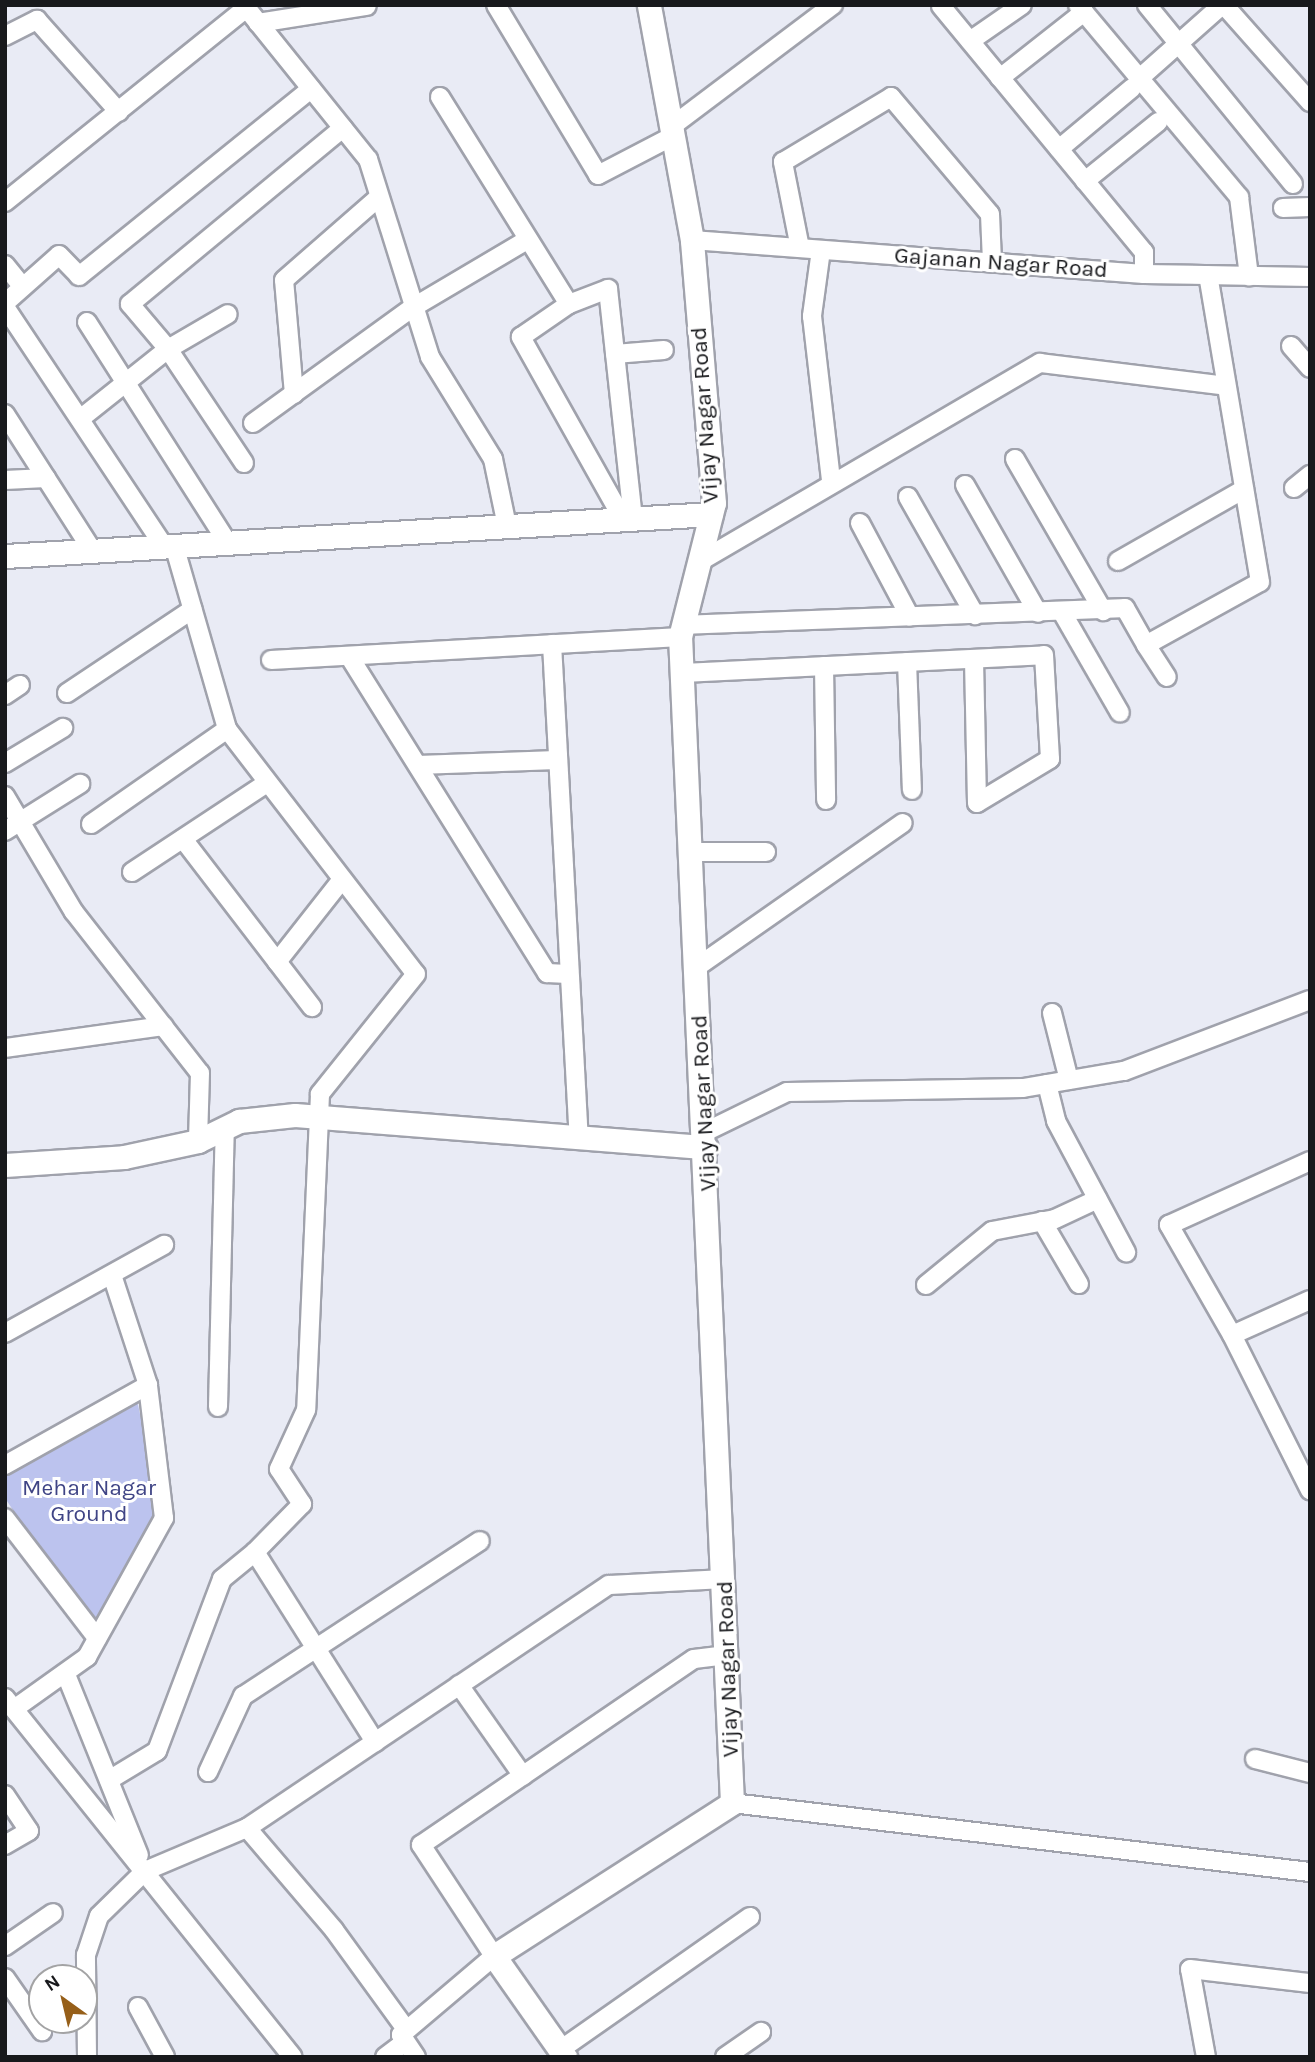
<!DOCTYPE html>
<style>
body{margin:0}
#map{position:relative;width:1315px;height:2062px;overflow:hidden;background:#e9ebf5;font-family:Karla,sans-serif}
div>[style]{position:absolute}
.green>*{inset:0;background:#bcc3ee}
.roads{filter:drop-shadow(2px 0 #a0a2ac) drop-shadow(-2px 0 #a0a2ac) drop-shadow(0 2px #a0a2ac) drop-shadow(0 -2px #a0a2ac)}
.minor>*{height:18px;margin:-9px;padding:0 9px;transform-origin:9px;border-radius:9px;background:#fff}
.tertiary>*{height:23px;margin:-11.5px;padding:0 11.5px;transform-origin:11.5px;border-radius:11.5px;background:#fff}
span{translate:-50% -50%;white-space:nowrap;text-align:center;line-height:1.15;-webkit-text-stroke:6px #fff;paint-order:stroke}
.street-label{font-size:23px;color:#18191c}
.park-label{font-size:23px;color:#3f4485}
.frame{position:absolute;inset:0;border:7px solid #18191c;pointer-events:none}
.north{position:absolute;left:28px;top:1964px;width:70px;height:70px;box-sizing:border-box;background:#fff;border:2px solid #a3a3a4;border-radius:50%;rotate:326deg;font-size:19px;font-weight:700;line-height:28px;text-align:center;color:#18191c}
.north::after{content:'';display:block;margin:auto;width:24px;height:32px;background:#965f19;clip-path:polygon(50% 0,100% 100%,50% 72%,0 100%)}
</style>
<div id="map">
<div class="green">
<div style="clip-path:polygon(135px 1392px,164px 1518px,97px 1638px,5px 1498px,5px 1465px)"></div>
</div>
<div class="roads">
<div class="minor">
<div style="left:244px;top:5px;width:198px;rotate:51.2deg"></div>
<div style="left:368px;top:159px;width:207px;rotate:72.6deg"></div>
<div style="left:430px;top:357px;width:120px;rotate:58.3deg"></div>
<div style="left:493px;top:459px;width:68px;rotate:78.2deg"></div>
<div style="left:496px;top:5px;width:198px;rotate:59deg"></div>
<div style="left:598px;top:175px;width:85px;rotate:-27.5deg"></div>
<div style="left:1078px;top:5px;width:251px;rotate:50deg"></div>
<div style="left:1239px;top:197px;width:80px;rotate:82.8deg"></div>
<div style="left:1147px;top:5px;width:231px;rotate:50.8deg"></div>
<div style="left:1224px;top:5px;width:130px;rotate:48.4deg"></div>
<div style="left:941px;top:6px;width:319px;rotate:50.5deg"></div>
<div style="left:1144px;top:252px;width:22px;rotate:90deg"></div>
<div style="left:258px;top:23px;width:110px;rotate:-8.9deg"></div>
<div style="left:5px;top:36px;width:36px;rotate:-27deg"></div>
<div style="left:37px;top:20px;width:123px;rotate:48.3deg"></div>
<div style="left:970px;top:41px;width:63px;rotate:-34.7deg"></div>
<div style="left:1142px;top:76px;width:107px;rotate:-41.6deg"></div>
<div style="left:1000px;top:78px;width:107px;rotate:-38.2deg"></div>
<div style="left:440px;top:97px;width:244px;rotate:58.1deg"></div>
<div style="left:671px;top:127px;width:203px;rotate:-37deg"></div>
<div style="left:1059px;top:149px;width:95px;rotate:-39.9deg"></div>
<div style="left:1085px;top:181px;width:94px;rotate:-38.9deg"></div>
<div style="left:5px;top:202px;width:309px;rotate:-38.8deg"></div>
<div style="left:1283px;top:208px;width:27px;rotate:-2deg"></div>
<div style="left:692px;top:240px;width:453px;rotate:4.3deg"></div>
<div style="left:1144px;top:274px;width:166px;rotate:1deg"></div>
<div style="left:800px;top:248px;width:88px;rotate:-101.2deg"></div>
<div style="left:783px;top:162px;width:126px;rotate:-31deg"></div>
<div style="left:891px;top:97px;width:153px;rotate:49.8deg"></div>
<div style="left:990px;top:214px;width:48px;rotate:87.6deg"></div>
<div style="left:821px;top:250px;width:67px;rotate:97.8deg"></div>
<div style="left:812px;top:316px;width:166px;rotate:83.4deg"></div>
<div style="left:5px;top:265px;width:28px;rotate:51deg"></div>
<div style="left:5px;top:303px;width:72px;rotate:-41.6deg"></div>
<div style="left:59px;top:255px;width:29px;rotate:46deg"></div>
<div style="left:79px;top:276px;width:298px;rotate:-38.9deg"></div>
<div style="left:5px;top:307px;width:286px;rotate:56.4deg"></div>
<div style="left:87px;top:322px;width:257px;rotate:57.5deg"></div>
<div style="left:1291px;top:346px;width:29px;rotate:49deg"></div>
<div style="left:615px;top:354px;width:49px;rotate:-4.7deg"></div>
<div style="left:294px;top:394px;width:114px;rotate:-95deg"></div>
<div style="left:284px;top:280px;width:125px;rotate:-41.1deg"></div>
<div style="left:5px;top:414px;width:161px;rotate:57.4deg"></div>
<div style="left:80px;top:419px;width:112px;rotate:-38.5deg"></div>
<div style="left:168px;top:349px;width:69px;rotate:-30.3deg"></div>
<div style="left:253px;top:423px;width:196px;rotate:-35.9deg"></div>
<div style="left:412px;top:308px;width:134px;rotate:-30.6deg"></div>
<div style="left:1015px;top:459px;width:176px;rotate:59.9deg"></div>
<div style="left:244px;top:463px;width:137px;rotate:-123.7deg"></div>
<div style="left:168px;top:349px;width:59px;rotate:-130.2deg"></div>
<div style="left:130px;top:304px;width:276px;rotate:-39.6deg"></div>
<div style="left:5px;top:480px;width:41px;rotate:-2.8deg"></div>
<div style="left:965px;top:485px;width:147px;rotate:60.3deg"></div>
<div style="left:1294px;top:488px;width:21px;rotate:-39deg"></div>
<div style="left:908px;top:497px;width:136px;rotate:60.4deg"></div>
<div style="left:623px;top:519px;width:209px;rotate:-119.3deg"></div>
<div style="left:521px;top:337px;width:58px;rotate:-34.5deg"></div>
<div style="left:569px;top:304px;width:42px;rotate:-21deg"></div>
<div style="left:608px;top:289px;width:231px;rotate:83.8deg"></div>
<div style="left:860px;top:523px;width:106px;rotate:62deg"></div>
<div style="left:174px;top:545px;width:191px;rotate:73.9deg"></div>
<div style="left:227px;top:729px;width:309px;rotate:52.4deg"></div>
<div style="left:416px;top:974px;width:154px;rotate:128.7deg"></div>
<div style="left:320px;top:1094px;width:316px;rotate:92.5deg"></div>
<div style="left:306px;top:1410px;width:65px;rotate:114.6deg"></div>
<div style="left:279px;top:1469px;width:42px;rotate:56.7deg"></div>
<div style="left:302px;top:1504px;width:67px;rotate:134.4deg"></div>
<div style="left:255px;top:1552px;width:225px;rotate:57.7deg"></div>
<div style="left:1118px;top:561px;width:145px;rotate:-29.7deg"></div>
<div style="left:699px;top:562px;width:395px;rotate:-30.3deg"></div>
<div style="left:1040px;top:363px;width:187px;rotate:7deg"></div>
<div style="left:1062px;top:612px;width:116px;rotate:60.1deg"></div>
<div style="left:683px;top:625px;width:442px;rotate:-2.2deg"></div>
<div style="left:1125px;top:608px;width:43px;rotate:60.4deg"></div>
<div style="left:1146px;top:645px;width:130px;rotate:-28.9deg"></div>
<div style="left:1260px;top:582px;width:311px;rotate:-99.6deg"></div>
<div style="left:552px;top:644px;width:494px;rotate:86.9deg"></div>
<div style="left:1146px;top:645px;width:38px;rotate:57deg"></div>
<div style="left:349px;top:656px;width:374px;rotate:58deg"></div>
<div style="left:547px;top:973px;width:21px;rotate:3deg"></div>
<div style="left:271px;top:660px;width:410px;rotate:-3.2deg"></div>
<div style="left:907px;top:662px;width:128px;rotate:87.8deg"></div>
<div style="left:824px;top:666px;width:134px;rotate:89.1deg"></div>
<div style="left:682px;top:673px;width:362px;rotate:-2.8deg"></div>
<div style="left:1044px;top:655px;width:104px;rotate:86.7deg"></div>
<div style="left:1050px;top:759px;width:85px;rotate:148.9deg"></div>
<div style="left:977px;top:803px;width:144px;rotate:-91.2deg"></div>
<div style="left:67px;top:693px;width:151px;rotate:-33.7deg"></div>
<div style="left:5px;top:695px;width:18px;rotate:-34deg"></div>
<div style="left:5px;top:763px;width:68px;rotate:-31.1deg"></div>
<div style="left:418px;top:765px;width:139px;rotate:-2.1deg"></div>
<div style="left:5px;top:796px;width:135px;rotate:59.3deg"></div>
<div style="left:74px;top:912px;width:204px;rotate:52deg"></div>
<div style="left:200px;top:1073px;width:68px;rotate:91.7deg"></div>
<div style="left:91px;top:824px;width:166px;rotate:-34.9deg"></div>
<div style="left:5px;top:831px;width:89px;rotate:-32.1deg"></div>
<div style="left:183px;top:839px;width:212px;rotate:52.5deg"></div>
<div style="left:691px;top:852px;width:75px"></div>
<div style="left:132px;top:872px;width:162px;rotate:-33.4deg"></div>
<div style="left:277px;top:962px;width:102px;rotate:-51.8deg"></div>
<div style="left:697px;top:967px;width:251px;rotate:-35deg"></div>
<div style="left:1052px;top:1013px;width:69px;rotate:75.8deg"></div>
<div style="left:5px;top:1048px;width:160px;rotate:-7.9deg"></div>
<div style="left:1047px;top:1084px;width:38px;rotate:76deg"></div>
<div style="left:1056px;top:1121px;width:149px;rotate:61.9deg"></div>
<div style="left:705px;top:1132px;width:91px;rotate:-26deg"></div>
<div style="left:787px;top:1092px;width:236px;rotate:-1deg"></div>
<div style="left:1023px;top:1088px;width:102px;rotate:-9.6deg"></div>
<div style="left:1124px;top:1071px;width:199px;rotate:-20.9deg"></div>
<div style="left:1042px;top:1221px;width:73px;rotate:59.6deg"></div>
<div style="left:926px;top:1285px;width:85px;rotate:-39.3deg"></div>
<div style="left:992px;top:1231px;width:64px;rotate:-10.8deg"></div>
<div style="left:1055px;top:1219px;width:47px;rotate:-24.9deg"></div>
<div style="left:1310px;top:1300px;width:85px;rotate:155.8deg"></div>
<div style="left:1232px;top:1335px;width:174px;rotate:63.3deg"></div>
<div style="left:5px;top:1333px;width:182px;rotate:-29deg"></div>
<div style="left:1232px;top:1335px;width:127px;rotate:-119.8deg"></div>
<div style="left:1169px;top:1225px;width:155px;rotate:-24.4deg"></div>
<div style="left:218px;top:1407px;width:279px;rotate:-88.6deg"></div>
<div style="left:5px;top:1465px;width:164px;rotate:-29.2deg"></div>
<div style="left:5px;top:1518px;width:151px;rotate:52.5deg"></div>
<div style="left:67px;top:1677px;width:192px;rotate:68deg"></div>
<div style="left:459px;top:1685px;width:111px;rotate:54.9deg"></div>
<div style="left:5px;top:1698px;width:460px;rotate:51.3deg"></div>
<div style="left:14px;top:1709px;width:90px;rotate:-35.5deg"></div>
<div style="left:87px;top:1657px;width:159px;rotate:-61deg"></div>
<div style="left:164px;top:1518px;width:134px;rotate:-96.9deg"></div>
<div style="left:148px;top:1385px;width:116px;rotate:-108.1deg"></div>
<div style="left:1255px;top:1759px;width:57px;rotate:14.3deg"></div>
<div style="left:208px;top:1772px;width:84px;rotate:-65.3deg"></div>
<div style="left:243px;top:1696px;width:283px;rotate:-33.2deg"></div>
<div style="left:109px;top:1780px;width:56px;rotate:-31.1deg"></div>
<div style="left:157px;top:1751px;width:184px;rotate:-69.3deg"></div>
<div style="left:222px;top:1579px;width:43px;rotate:-39.3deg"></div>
<div style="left:5px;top:1795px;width:43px;rotate:56.3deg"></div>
<div style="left:29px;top:1831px;width:28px;rotate:150deg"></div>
<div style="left:732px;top:1803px;width:582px;rotate:6.81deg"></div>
<div style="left:247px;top:1828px;width:134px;rotate:49.5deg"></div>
<div style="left:334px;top:1930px;width:122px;rotate:54deg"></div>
<div style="left:5px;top:1946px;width:58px;rotate:-34.5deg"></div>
<div style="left:5px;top:1978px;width:65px;rotate:55.1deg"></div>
<div style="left:138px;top:2007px;width:57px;rotate:61.6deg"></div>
<div style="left:560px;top:2050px;width:232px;rotate:-35deg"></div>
<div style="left:87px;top:2057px;width:102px;rotate:-90.6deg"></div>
<div style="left:86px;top:1955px;width:41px;rotate:-71.6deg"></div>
<div style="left:99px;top:1916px;width:64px;rotate:-44.4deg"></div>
<div style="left:145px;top:1871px;width:111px;rotate:-22.9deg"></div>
<div style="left:247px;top:1828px;width:436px;rotate:-33.9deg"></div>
<div style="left:609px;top:1585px;width:116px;rotate:-3deg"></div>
<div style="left:385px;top:2057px;width:25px;rotate:-37deg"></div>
<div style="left:416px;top:2057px;width:27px;rotate:-124deg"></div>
<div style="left:401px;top:2035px;width:122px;rotate:-40.3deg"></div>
<div style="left:494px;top:1956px;width:133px;rotate:-123.3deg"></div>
<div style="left:421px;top:1845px;width:330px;rotate:-34.3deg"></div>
<div style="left:694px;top:1659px;width:33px;rotate:-7deg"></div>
<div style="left:725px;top:2057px;width:44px;rotate:-34.8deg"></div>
<div style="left:1206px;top:2057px;width:89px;rotate:-100.3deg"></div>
<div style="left:1190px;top:1969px;width:121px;rotate:6.7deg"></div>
</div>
<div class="tertiary">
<div style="left:5px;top:556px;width:707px;rotate:-3.4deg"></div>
<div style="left:5px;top:1165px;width:119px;rotate:-3.8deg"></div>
<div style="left:124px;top:1157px;width:76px;rotate:-12.2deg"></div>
<div style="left:198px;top:1141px;width:46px;rotate:-26deg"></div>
<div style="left:239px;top:1121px;width:56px;rotate:-6.1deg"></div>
<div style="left:295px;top:1115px;width:412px;rotate:4.5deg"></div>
<div style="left:565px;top:2057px;width:123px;rotate:-125.1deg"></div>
<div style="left:494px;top:1956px;width:283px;rotate:-32.7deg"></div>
<div style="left:732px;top:1803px;width:1167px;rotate:-92.55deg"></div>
<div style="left:680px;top:637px;width:138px;rotate:-75.8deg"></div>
<div style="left:714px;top:503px;width:264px;rotate:-94.8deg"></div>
<div style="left:692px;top:240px;width:239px;rotate:-100.4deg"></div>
</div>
</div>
<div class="street-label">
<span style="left:1001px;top:263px;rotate:4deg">Gajanan Nagar Road</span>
<span style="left:705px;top:415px;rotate:-94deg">Vijay Nagar Road</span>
<span style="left:704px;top:1103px;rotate:-93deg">Vijay Nagar Road</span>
<span style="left:728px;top:1669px;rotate:-92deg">Vijay Nagar Road</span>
</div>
<div class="park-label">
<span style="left:89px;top:1501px">Mehar Nagar<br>Ground</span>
</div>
<div class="frame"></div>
<div class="north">N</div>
</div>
